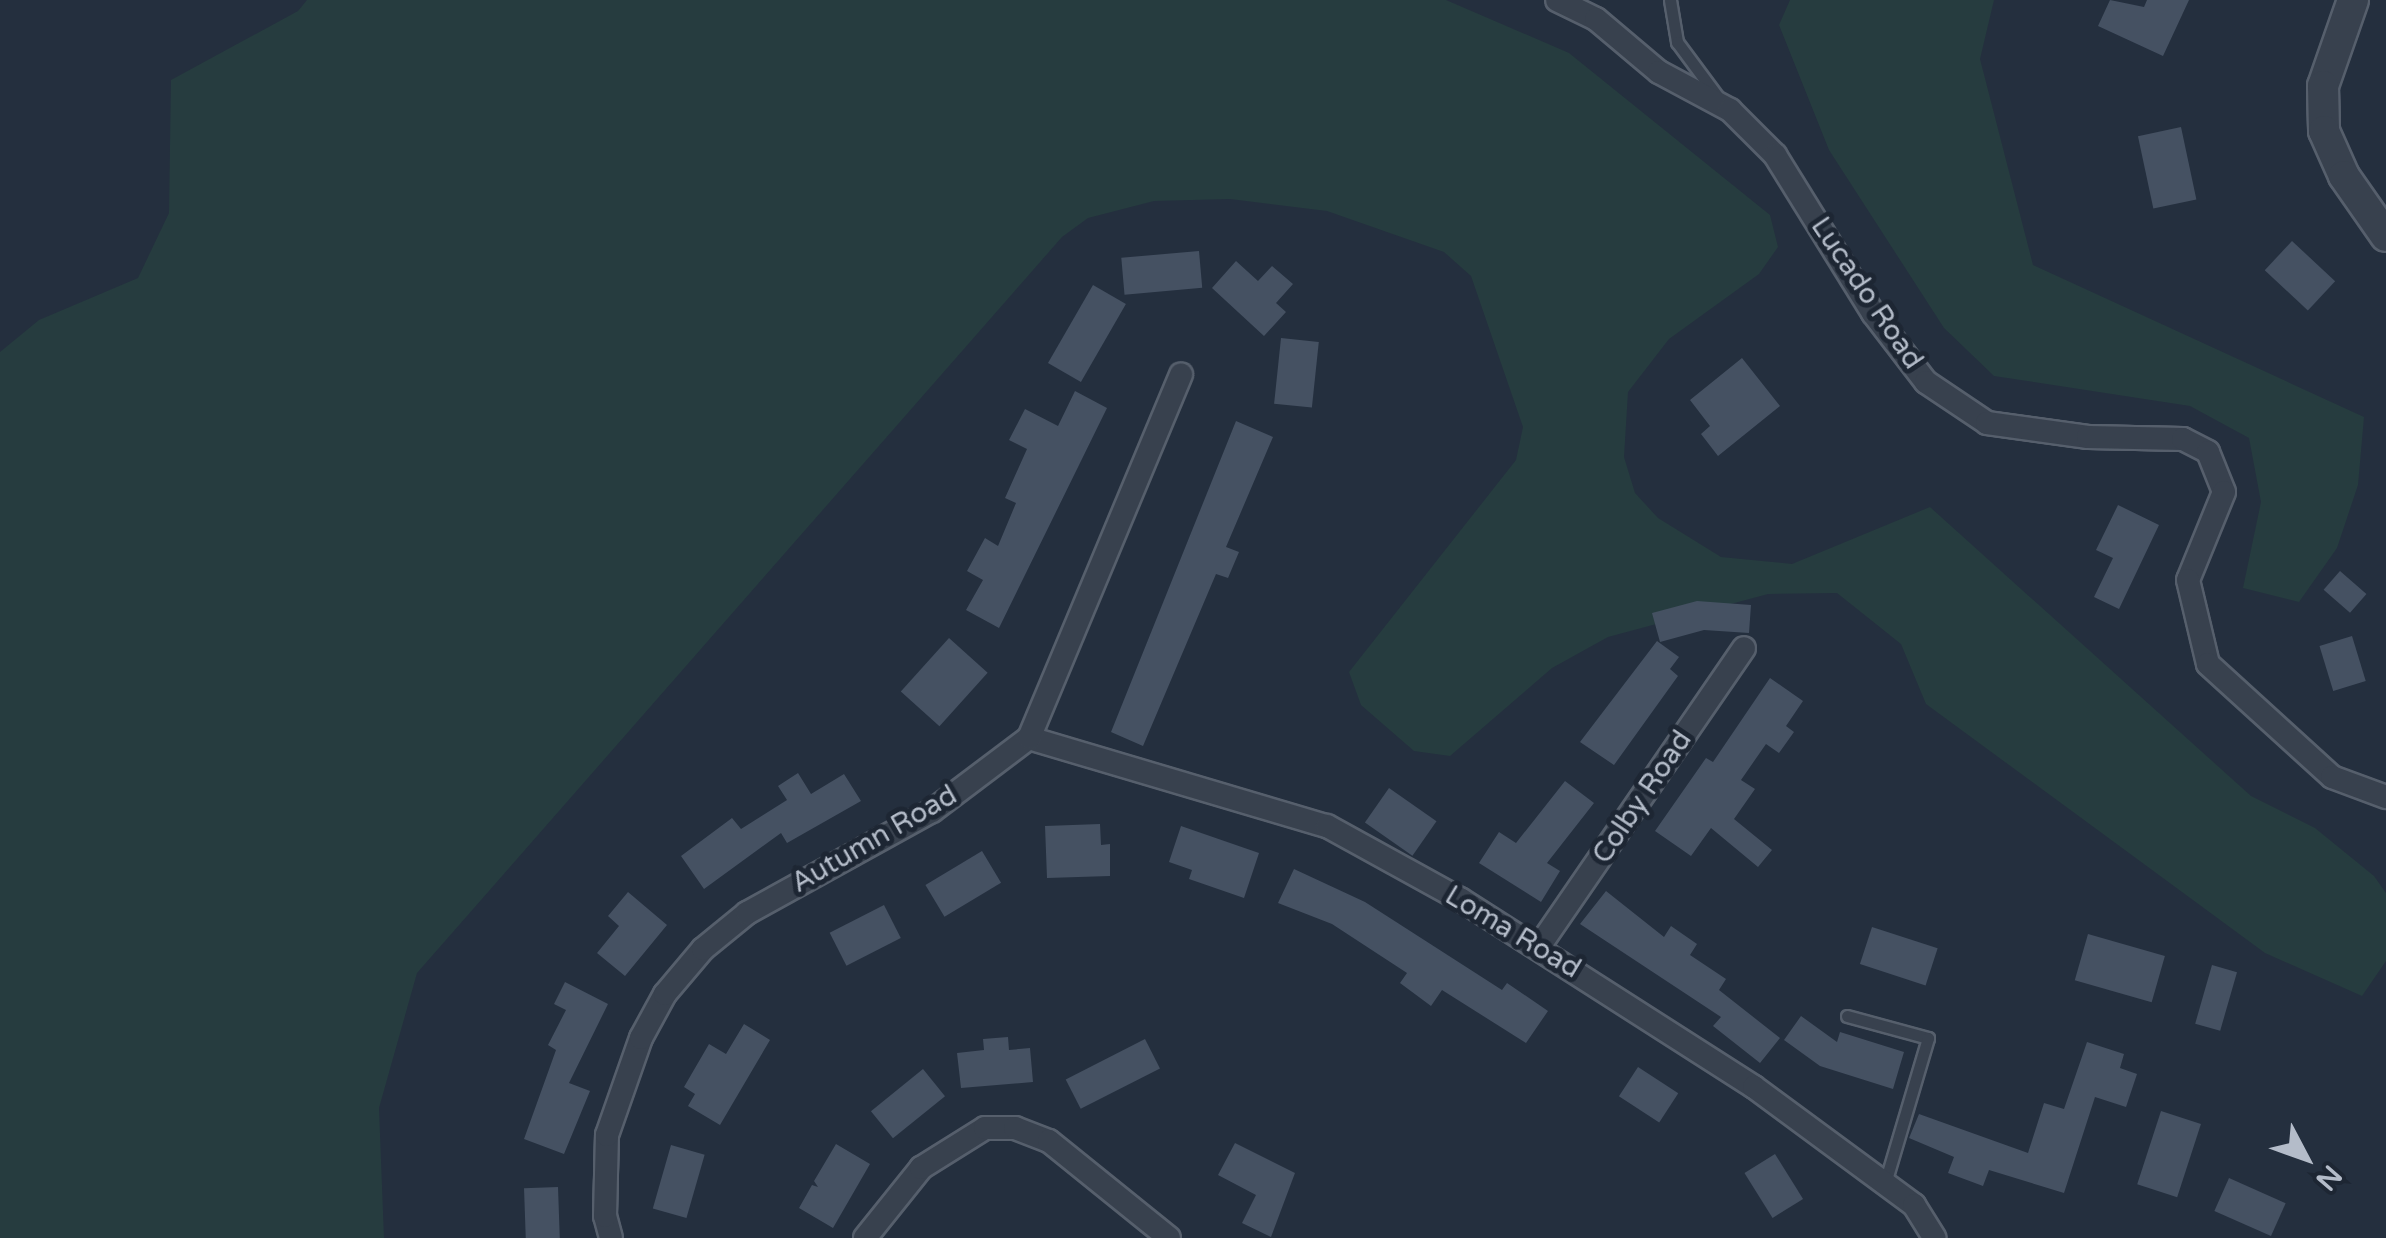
<!DOCTYPE html>
<style>
body{margin:0}
#map{position:relative;width:2386px;height:1238px;overflow:hidden;background:#242f3e;font-family:"Varela Round",sans-serif}
div>[style]{position:absolute}
.green>*{inset:0;background:#263c3f}
.building>*{inset:0;background:#455162;transform-origin:0 0}
.roads{filter:drop-shadow(2px 0 #565f6c) drop-shadow(-2px 0 #565f6c) drop-shadow(0 2px #565f6c) drop-shadow(0 -2px #565f6c)}
.service>*{height:11px;margin:-5.5px;padding:0 5.5px;transform-origin:5.5px;border-radius:5.5px;background:#38414e}
.minor>*{height:22px;margin:-11px;padding:0 11px;transform-origin:11px;border-radius:11px;background:#38414e}
.tertiary>*{height:30px;margin:-15px;padding:0 15px;transform-origin:15px;border-radius:15px;background:#38414e}
span{translate:-50% -50%;white-space:nowrap;text-align:center;line-height:1.15;-webkit-text-stroke:10px #1d2633;paint-order:stroke}
.street-label{font-size:28px;color:#b4bcc9}
.north{position:absolute;left:2256px;top:1108px;width:100px;height:100px;-webkit-text-stroke:8px #1d2633;paint-order:stroke;rotate:131deg;font-size:28px;font-weight:700;line-height:40px;text-align:center;color:#b4bcc9}
.north::after{content:'';display:block;margin:auto;width:35px;height:45px;background:#b4bcc9;clip-path:polygon(50% 0,100% 100%,50% 72%,0 100%)}
</style>
<div id="map">
<div class="green">
<div style="clip-path:polygon(307px 0,1446px 0,1569px 53px,1770px 215px,1778px 247px,1759px 274px,1669px 339px,1628px 392px,1624px 457px,1635px 493px,1658px 518px,1721px 557px,1792px 564px,1930px 507px,2251px 796px,2315px 828px,2374px 876px,2386px 893px,2386px 961px,2362px 996px,2265px 953px,1926px 704px,1901px 644px,1837px 593px,1768px 594px,1608px 637px,1552px 668px,1450px 756px,1414px 751px,1361px 705px,1349px 672px,1516px 460px,1523px 427px,1471px 276px,1444px 252px,1327px 211px,1230px 199px,1154px 201px,1088px 218px,1062px 237px,417px 973px,379px 1108px,384px 1238px,0 1238px,0 352px,39px 320px,138px 278px,169px 213px,171px 80px,298px 11px)"></div>
<div style="clip-path:polygon(1790px 0,1994px 0,1980px 59px,2033px 265px,2364px 417px,2358px 485px,2337px 548px,2299px 602px,2243px 588px,2261px 502px,2249px 438px,2190px 406px,1994px 376px,1944px 328px,1829px 150px,1779px 25px)"></div>
</div>
<div class="building">
<div style="clip-path:polygon(2110px 0,2144px 7px,2147px 0,2189px 0,2163px 56px,2098px 26px)"></div>
<div style="left:2181px;top:127px;width:74px;height:44px;rotate:78deg"></div>
<div style="left:2292px;top:241px;width:59px;height:40px;rotate:43deg"></div>
<div style="left:1199px;top:251px;width:37px;height:78px;rotate:85deg"></div>
<div style="clip-path:polygon(1236px 261px,1258px 281px,1272px 266px,1293px 284px,1276px 303px,1286px 312px,1264px 336px,1212px 288px)"></div>
<div style="left:1093px;top:285px;width:38px;height:90px;rotate:30deg"></div>
<div style="left:1281px;top:338px;width:38px;height:66px;rotate:6deg"></div>
<div style="clip-path:polygon(1742px 358px,1780px 406px,1718px 456px,1701px 434px,1710px 426px,1690px 400px)"></div>
<div style="clip-path:polygon(1075px 391px,1107px 408px,999px 628px,966px 610px,983px 580px,967px 571px,985px 538px,998px 546px,1016px 503px,1005px 498px,1027px 449px,1009px 440px,1025px 409px,1058px 426px)"></div>
<div style="clip-path:polygon(1236px 421px,1273px 437px,1226px 547px,1239px 552px,1228px 578px,1216px 574px,1143px 746px,1111px 732px)"></div>
<div style="clip-path:polygon(2118px 505px,2159px 525px,2119px 609px,2094px 597px,2113px 558px,2096px 550px)"></div>
<div style="left:2340px;top:571px;width:35px;height:25px;rotate:41deg"></div>
<div style="clip-path:polygon(1697px 601px,1751px 605px,1749px 633px,1704px 630px,1660px 642px,1652px 613px)"></div>
<div style="left:2352px;top:636px;width:47px;height:34px;rotate:73deg"></div>
<div style="left:949px;top:638px;width:52px;height:72px;rotate:42deg"></div>
<div style="clip-path:polygon(1657px 641px,1679px 657px,1670px 669px,1678px 676px,1614px 765px,1580px 742px)"></div>
<div style="clip-path:polygon(1770px 678px,1803px 701px,1786px 726px,1794px 732px,1779px 753px,1766px 744px,1741px 780px,1755px 789px,1734px 819px,1772px 850px,1758px 867px,1711px 828px,1691px 856px,1655px 831px,1706px 758px,1713px 762px)"></div>
<div style="clip-path:polygon(798px 773px,811px 794px,844px 774px,861px 801px,787px 843px,781px 833px,704px 889px,681px 856px,732px 818px,741px 829px,787px 800px,778px 786px)"></div>
<div style="clip-path:polygon(1565px 781px,1594px 803px,1547px 863px,1560px 871px,1541px 902px,1479px 863px,1499px 832px,1516px 843px)"></div>
<div style="left:1389px;top:788px;width:58px;height:42px;rotate:35deg"></div>
<div style="clip-path:polygon(1100px 824px,1101px 845px,1110px 844px,1110px 876px,1047px 878px,1045px 826px)"></div>
<div style="clip-path:polygon(1181px 826px,1259px 853px,1244px 898px,1189px 879px,1192px 870px,1169px 862px)"></div>
<div style="left:982px;top:851px;width:37px;height:66px;rotate:59deg"></div>
<div style="clip-path:polygon(1294px 869px,1365px 902px,1502px 990px,1507px 983px,1548px 1011px,1526px 1043px,1442px 990px,1431px 1006px,1400px 983px,1407px 973px,1332px 924px,1278px 903px)"></div>
<div style="clip-path:polygon(1606px 891px,1664px 937px,1671px 926px,1697px 944px,1690px 955px,1726px 979px,1719px 990px,1780px 1038px,1760px 1063px,1713px 1026px,1721px 1017px,1580px 924px)"></div>
<div style="clip-path:polygon(628px 892px,667px 925px,625px 976px,597px 953px,619px 926px,608px 916px)"></div>
<div style="left:884px;top:905px;width:37px;height:61px;rotate:63deg"></div>
<div style="left:1872px;top:927px;width:69px;height:39px;rotate:18deg"></div>
<div style="left:2088px;top:934px;width:80px;height:48px;rotate:16deg"></div>
<div style="left:2212px;top:965px;width:26px;height:61px;rotate:16deg"></div>
<div style="clip-path:polygon(565px 982px,608px 1004px,569px 1083px,590px 1091px,564px 1154px,524px 1139px,556px 1050px,548px 1045px,566px 1010px,554px 1004px)"></div>
<div style="clip-path:polygon(1801px 1016px,1837px 1042px,1840px 1032px,1904px 1052px,1893px 1089px,1820px 1066px,1784px 1040px)"></div>
<div style="clip-path:polygon(744px 1024px,770px 1040px,720px 1125px,688px 1106px,695px 1094px,684px 1087px,709px 1044px,726px 1054px)"></div>
<div style="clip-path:polygon(1008px 1037px,1009px 1050px,1030px 1048px,1033px 1082px,961px 1088px,957px 1053px,984px 1050px,983px 1039px)"></div>
<div style="left:1145px;top:1039px;width:33px;height:89px;rotate:63deg"></div>
<div style="clip-path:polygon(2087px 1042px,2124px 1054px,2120px 1068px,2137px 1074px,2126px 1107px,2095px 1097px,2064px 1193px,1989px 1170px,1983px 1186px,1948px 1173px,1954px 1157px,1909px 1138px,1919px 1114px,2028px 1153px,2044px 1103px,2064px 1109px)"></div>
<div style="left:1638px;top:1067px;width:48px;height:35px;rotate:33deg"></div>
<div style="left:923px;top:1069px;width:35px;height:67px;rotate:51deg"></div>
<div style="left:2161px;top:1111px;width:42px;height:77px;rotate:18deg"></div>
<div style="clip-path:polygon(1235px 1143px,1295px 1173px,1271px 1237px,1242px 1223px,1256px 1195px,1218px 1175px)"></div>
<div style="clip-path:polygon(836px 1144px,870px 1164px,833px 1228px,799px 1208px,812px 1185px,818px 1187px,814px 1181px)"></div>
<div style="left:671px;top:1145px;width:35px;height:66px;rotate:16deg"></div>
<div style="left:1775px;top:1154px;width:53px;height:36px;rotate:58deg"></div>
<div style="left:2229px;top:1178px;width:62px;height:36px;rotate:24deg"></div>
<div style="left:558px;top:1187px;width:51px;height:34px;rotate:88deg"></div>
</div>
<div class="roads">
<div class="service">
<div style="left:1670px;top:0;width:43px;rotate:80.5deg"></div>
<div style="left:1677px;top:42px;width:67px;rotate:53.5deg"></div>
<div style="left:1847px;top:1016px;width:84px;rotate:15.2deg"></div>
<div style="left:1928px;top:1038px;width:151px;rotate:106.5deg"></div>
</div>
<div class="minor">
<div style="left:1557px;top:0;width:43px;rotate:26deg"></div>
<div style="left:1596px;top:19px;width:82px;rotate:40.1deg"></div>
<div style="left:1659px;top:72px;width:81px;rotate:28.2deg"></div>
<div style="left:1730px;top:110px;width:64px;rotate:45deg"></div>
<div style="left:1775px;top:155px;width:186px;rotate:58.2deg"></div>
<div style="left:1873px;top:313px;width:87px;rotate:52.5deg"></div>
<div style="left:1926px;top:382px;width:73px;rotate:33.9deg"></div>
<div style="left:1987px;top:423px;width:102px;rotate:7.9deg"></div>
<div style="left:2088px;top:437px;width:95px;rotate:1.2deg"></div>
<div style="left:2183px;top:439px;width:28px;rotate:27deg"></div>
<div style="left:2208px;top:452px;width:43px;rotate:68.2deg"></div>
<div style="left:2224px;top:492px;width:95px;rotate:112.2deg"></div>
<div style="left:2188px;top:580px;width:86px;rotate:76.6deg"></div>
<div style="left:2208px;top:664px;width:168px;rotate:42.3deg"></div>
<div style="left:2332px;top:777px;width:58px;rotate:20.3deg"></div>
<div style="left:1029px;top:738px;width:311px;rotate:16.5deg"></div>
<div style="left:1327px;top:826px;width:152px;rotate:28.8deg"></div>
<div style="left:1460px;top:899px;width:349px;rotate:32.6deg"></div>
<div style="left:1754px;top:1087px;width:199px;rotate:36.4deg"></div>
<div style="left:1914px;top:1205px;width:39px;rotate:58deg"></div>
<div style="left:1540px;top:945px;width:360px;rotate:-55.5deg"></div>
<div style="left:611px;top:1238px;width:23px;rotate:-105deg"></div>
<div style="left:605px;top:1216px;width:81px;rotate:-88.6deg"></div>
<div style="left:607px;top:1135px;width:103px;rotate:-70.7deg"></div>
<div style="left:641px;top:1038px;width:50px;rotate:-61.4deg"></div>
<div style="left:665px;top:994px;width:59px;rotate:-49.8deg"></div>
<div style="left:703px;top:949px;width:57px;rotate:-39.3deg"></div>
<div style="left:747px;top:913px;width:211px;rotate:-28.9deg"></div>
<div style="left:932px;top:811px;width:121px;rotate:-37deg"></div>
<div style="left:1029px;top:738px;width:394px;rotate:-67.3deg"></div>
<div style="left:865px;top:1238px;width:90px;rotate:-51.3deg"></div>
<div style="left:921px;top:1168px;width:75px;rotate:-32deg"></div>
<div style="left:985px;top:1128px;width:30px"></div>
<div style="left:1015px;top:1128px;width:36px;rotate:21deg"></div>
<div style="left:1049px;top:1141px;width:154px;rotate:38.9deg"></div>
</div>
<div class="tertiary">
<div style="left:2353px;top:0;width:91px;rotate:109.2deg"></div>
<div style="left:2323px;top:86px;width:45px;rotate:88.7deg"></div>
<div style="left:2324px;top:131px;width:49px;rotate:66deg"></div>
<div style="left:2344px;top:176px;width:73px;rotate:55deg"></div>
</div>
</div>
<div class="street-label">
<span style="left:1867px;top:293px;rotate:56deg">Lucado Road</span>
<span style="left:1642px;top:797px;rotate:-56deg">Colby Road</span>
<span style="left:874px;top:839px;rotate:-30deg">Autumn Road</span>
<span style="left:1513px;top:932px;rotate:31deg">Loma Road</span>
</div>
<div class="north">N</div>
</div>
